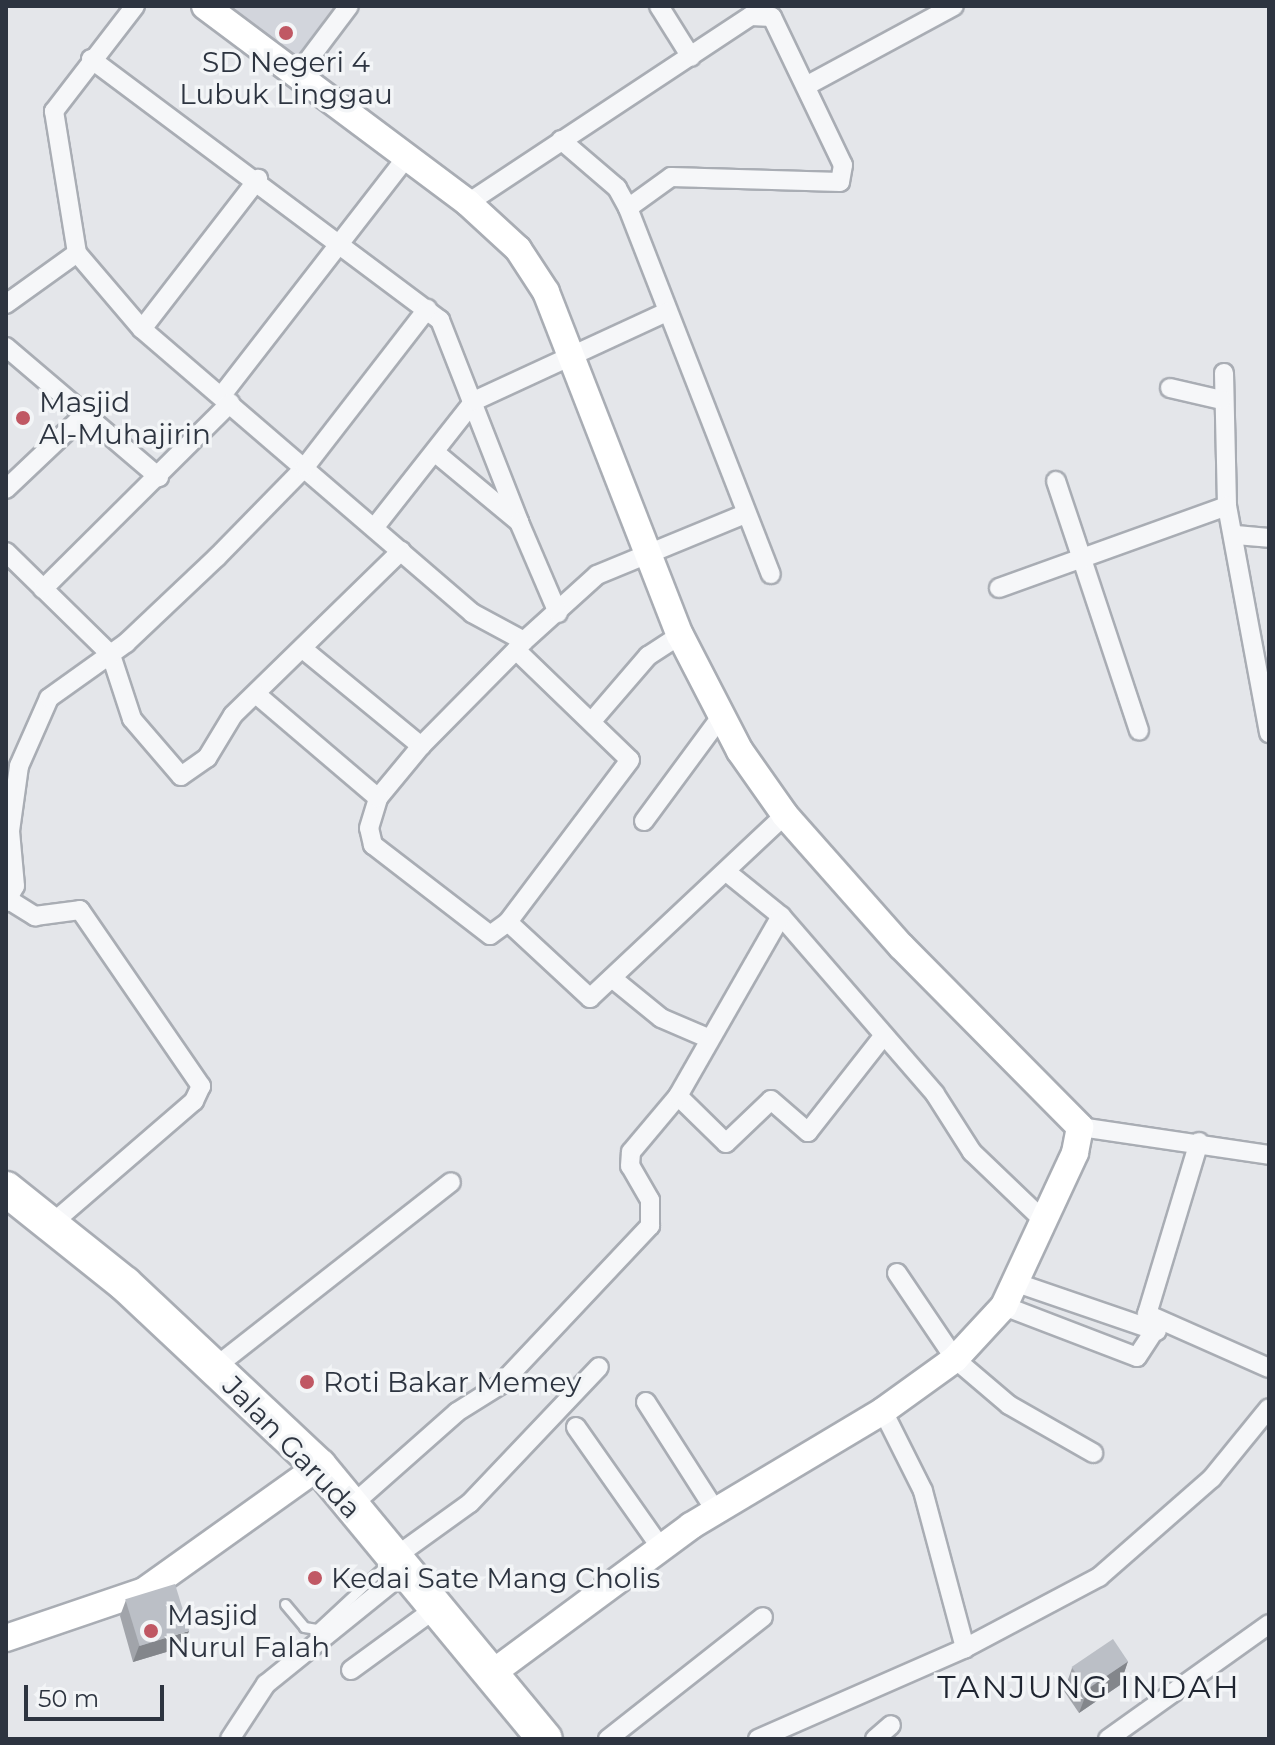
<!DOCTYPE html>
<style>
body{margin:0}
#map{position:relative;width:1275px;height:1745px;overflow:hidden;background:#e4e6ea;font-family:Montserrat,sans-serif}
div>[style]{position:absolute}
.built>*{inset:0;background:#d2d5dc}
.roads{filter:drop-shadow(2px 0 #a9adb4) drop-shadow(-2px 0 #a9adb4) drop-shadow(0 2px #a9adb4) drop-shadow(0 -2px #a9adb4)}
.lane>*{height:9px;margin:-4.5px;padding:0 4.5px;transform-origin:4.5px;border-radius:4.5px;background:#f6f7f9}
.street>*{height:18px;margin:-9px;padding:0 9px;transform-origin:9px;border-radius:9px;background:#f6f7f9}
.secondary>*{height:26px;margin:-13px;padding:0 13px;transform-origin:13px;border-radius:13px;background:#fff}
.highway>*{height:34px;margin:-17px;padding:0 17px;transform-origin:17px;border-radius:17px;background:#fff}
.wall>*{inset:0;background:#a1a4aa}
.shaded-wall>*{inset:0;background:#83868b}
.building>*{inset:0;background:#bbbfc6;transform-origin:0 0}
.dots>*{width:22px;height:22px;translate:-50% -50%;box-sizing:border-box;border:4px solid #f3f5f7;border-radius:50%}
span{translate:-50% -50%;white-space:nowrap;text-align:center;line-height:1.15;-webkit-text-stroke:7px #f3f5f7;paint-order:stroke}
.poi-label{font-size:28px;color:#2d3440}
.left{translate:0 -50%;text-align:left}
.street-label{font-size:28px;color:#2d3440}
.quarter-label{font-size:32px;color:#1f2531;letter-spacing:2px}
.frame{position:absolute;inset:0;border:8px solid #2d3440;pointer-events:none}
.scale{position:absolute;left:24px;top:1685px;width:140px;height:36px;box-sizing:border-box;border:4px solid #2d3440;border-top:0;padding-left:10px;font-size:24px;line-height:28px;white-space:nowrap;color:#2d3440;-webkit-text-stroke:6px #f3f5f7;paint-order:stroke}
</style>
<div id="map">
<div class="built">
<div style="clip-path:polygon(221px 6px,335px 6px,293px 61px)"></div>
</div>
<div class="roads">
<div class="lane">
<div style="left:285px;top:1604px;width:30px;rotate:50deg"></div>
<div style="left:304px;top:1627px;width:13px;rotate:9deg"></div>
<div style="left:317px;top:1629px;width:98px;rotate:-42.9deg"></div>
</div>
<div class="street">
<div style="left:135px;top:6px;width:133px;rotate:127.6deg"></div>
<div style="left:54px;top:111px;width:144px;rotate:80.8deg"></div>
<div style="left:77px;top:253px;width:100px;rotate:49.5deg"></div>
<div style="left:142px;top:329px;width:435px;rotate:40.7deg"></div>
<div style="left:472px;top:613px;width:59px;rotate:28.3deg"></div>
<div style="left:524px;top:641px;width:98px;rotate:-42.1deg"></div>
<div style="left:597px;top:575px;width:160px;rotate:-22.4deg"></div>
<div style="left:659px;top:6px;width:60px;rotate:57.9deg"></div>
<div style="left:91px;top:59px;width:436px;rotate:36.8deg"></div>
<div style="left:440px;top:320px;width:217px;rotate:68.6deg"></div>
<div style="left:297px;top:75px;width:86px;rotate:-53deg"></div>
<div style="left:806px;top:86px;width:168px;rotate:-28.4deg"></div>
<div style="left:561px;top:140px;width:74px;rotate:40.6deg"></div>
<div style="left:617px;top:188px;width:23px;rotate:61deg"></div>
<div style="left:628px;top:208px;width:393px;rotate:68.7deg"></div>
<div style="left:468px;top:203px;width:339px;rotate:-33.5deg"></div>
<div style="left:751px;top:16px;width:21px;rotate:3deg"></div>
<div style="left:772px;top:17px;width:164px;rotate:64.4deg"></div>
<div style="left:843px;top:165px;width:17px;rotate:100deg"></div>
<div style="left:840px;top:182px;width:169px;rotate:-178.3deg"></div>
<div style="left:671px;top:177px;width:53px;rotate:144.2deg"></div>
<div style="left:6px;top:304px;width:87px;rotate:-35.7deg"></div>
<div style="left:142px;top:329px;width:190px;rotate:-52.3deg"></div>
<div style="left:6px;top:347px;width:201px;rotate:40.4deg"></div>
<div style="left:1224px;top:373px;width:133px;rotate:88.7deg"></div>
<div style="left:1227px;top:506px;width:231px;rotate:79.5deg"></div>
<div style="left:1170px;top:388px;width:53px;rotate:13deg"></div>
<div style="left:222px;top:395px;width:300px;rotate:-52.2deg"></div>
<div style="left:437px;top:454px;width:107px;rotate:39.7deg"></div>
<div style="left:519px;top:522px;width:99px;rotate:66.8deg"></div>
<div style="left:1056px;top:481px;width:263px;rotate:71.6deg"></div>
<div style="left:6px;top:489px;width:108px;rotate:-43.5deg"></div>
<div style="left:374px;top:528px;width:162px;rotate:-51.8deg"></div>
<div style="left:474px;top:401px;width:213px;rotate:-24.8deg"></div>
<div style="left:1236px;top:535px;width:33px;rotate:5deg"></div>
<div style="left:6px;top:552px;width:147px;rotate:44.4deg"></div>
<div style="left:111px;top:655px;width:67px;rotate:71.8deg"></div>
<div style="left:132px;top:719px;width:75px;rotate:49.3deg"></div>
<div style="left:181px;top:776px;width:32px;rotate:-35deg"></div>
<div style="left:207px;top:758px;width:50px;rotate:-58.8deg"></div>
<div style="left:233px;top:715px;width:235px;rotate:-44.3deg"></div>
<div style="left:999px;top:588px;width:242px;rotate:-19.8deg"></div>
<div style="left:43px;top:589px;width:264px;rotate:-44.8deg"></div>
<div style="left:303px;top:649px;width:153px;rotate:39.4deg"></div>
<div style="left:516px;top:650px;width:158px;rotate:44deg"></div>
<div style="left:630px;top:760px;width:203px;rotate:127deg"></div>
<div style="left:508px;top:922px;width:22px;rotate:144deg"></div>
<div style="left:490px;top:935px;width:148px;rotate:-142.4deg"></div>
<div style="left:373px;top:845px;width:17px;rotate:-103deg"></div>
<div style="left:369px;top:828px;width:31px;rotate:-73deg"></div>
<div style="left:378px;top:798px;width:67px;rotate:-50.4deg"></div>
<div style="left:421px;top:746px;width:135px;rotate:-45.3deg"></div>
<div style="left:516px;top:650px;width:12px;rotate:-48deg"></div>
<div style="left:256px;top:694px;width:160px;rotate:40.4deg"></div>
<div style="left:592px;top:721px;width:86px;rotate:-49.3deg"></div>
<div style="left:648px;top:656px;width:38px;rotate:-33deg"></div>
<div style="left:644px;top:821px;width:128px;rotate:-53.6deg"></div>
<div style="left:729px;top:874px;width:67px;rotate:38.9deg"></div>
<div style="left:781px;top:916px;width:235px;rotate:49.1deg"></div>
<div style="left:935px;top:1094px;width:69px;rotate:57.5deg"></div>
<div style="left:972px;top:1152px;width:95px;rotate:43.7deg"></div>
<div style="left:9px;top:900px;width:31px;rotate:32deg"></div>
<div style="left:35px;top:916px;width:45px;rotate:-7.6deg"></div>
<div style="left:80px;top:910px;width:214px;rotate:55.5deg"></div>
<div style="left:201px;top:1086px;width:17px;rotate:115deg"></div>
<div style="left:194px;top:1101px;width:191px;rotate:139.2deg"></div>
<div style="left:6px;top:902px;width:18px;rotate:-61deg"></div>
<div style="left:15px;top:886px;width:55px;rotate:-95.2deg"></div>
<div style="left:10px;top:831px;width:66px;rotate:-82.1deg"></div>
<div style="left:19px;top:766px;width:74px;rotate:-66.2deg"></div>
<div style="left:49px;top:698px;width:95px;rotate:-35.5deg"></div>
<div style="left:126px;top:643px;width:125px;rotate:-43.4deg"></div>
<div style="left:217px;top:557px;width:126px;rotate:-45.6deg"></div>
<div style="left:305px;top:467px;width:200px;rotate:-52.3deg"></div>
<div style="left:508px;top:922px;width:112px;rotate:42.8deg"></div>
<div style="left:590px;top:998px;width:267px;rotate:-43.2deg"></div>
<div style="left:612px;top:978px;width:63px;rotate:39.2deg"></div>
<div style="left:661px;top:1018px;width:53px;rotate:23.2deg"></div>
<div style="left:678px;top:1096px;width:67px;rotate:44.4deg"></div>
<div style="left:726px;top:1143px;width:62px;rotate:-43.7deg"></div>
<div style="left:771px;top:1100px;width:49px;rotate:40.9deg"></div>
<div style="left:808px;top:1132px;width:123px;rotate:-51.9deg"></div>
<div style="left:1080px;top:1127px;width:191px;rotate:8.4deg"></div>
<div style="left:1199px;top:1142px;width:180px;rotate:106.8deg"></div>
<div style="left:1147px;top:1314px;width:133px;rotate:23.9deg"></div>
<div style="left:897px;top:1273px;width:104px;rotate:56deg"></div>
<div style="left:955px;top:1359px;width:71px;rotate:40.4deg"></div>
<div style="left:1009px;top:1405px;width:97px;rotate:29.7deg"></div>
<div style="left:1014px;top:1282px;width:151px;rotate:18.9deg"></div>
<div style="left:1004px;top:1306px;width:142px;rotate:21deg"></div>
<div style="left:1137px;top:1357px;width:42px;rotate:-56.7deg"></div>
<div style="left:214px;top:1368px;width:301px;rotate:-38.1deg"></div>
<div style="left:646px;top:1402px;width:128px;rotate:57.4deg"></div>
<div style="left:883px;top:1411px;width:89px;rotate:63.4deg"></div>
<div style="left:923px;top:1491px;width:163px;rotate:75deg"></div>
<div style="left:576px;top:1427px;width:148px;rotate:54.9deg"></div>
<div style="left:352px;top:1505px;width:140px;rotate:-41.5deg"></div>
<div style="left:457px;top:1412px;width:51px;rotate:-32.1deg"></div>
<div style="left:500px;top:1385px;width:219px;rotate:-46.7deg"></div>
<div style="left:650px;top:1226px;width:26px;rotate:-90deg"></div>
<div style="left:650px;top:1200px;width:39px;rotate:-120deg"></div>
<div style="left:630px;top:1166px;width:14px;rotate:-86deg"></div>
<div style="left:631px;top:1152px;width:73px;rotate:-50deg"></div>
<div style="left:678px;top:1096px;width:207px;rotate:-60.2deg"></div>
<div style="left:395px;top:1557px;width:92px;rotate:-35.8deg"></div>
<div style="left:470px;top:1503px;width:187px;rotate:-46.5deg"></div>
<div style="left:351px;top:1670px;width:105px;rotate:-36.1deg"></div>
<div style="left:230px;top:1739px;width:66px;rotate:-56.8deg"></div>
<div style="left:266px;top:1684px;width:180px;rotate:-38.9deg"></div>
<div style="left:608px;top:1739px;width:197px;rotate:-38.2deg"></div>
<div style="left:758px;top:1739px;width:226px;rotate:-23.7deg"></div>
<div style="left:965px;top:1648px;width:152px;rotate:-27.9deg"></div>
<div style="left:1099px;top:1577px;width:150px;rotate:-41.2deg"></div>
<div style="left:1212px;top:1478px;width:90px;rotate:-50.8deg"></div>
<div style="left:875px;top:1739px;width:21px;rotate:-41deg"></div>
<div style="left:1108px;top:1739px;width:198px;rotate:-35.5deg"></div>
</div>
<div class="secondary">
<div style="left:205px;top:6px;width:329px;rotate:36.8deg"></div>
<div style="left:468px;top:203px;width:68px;rotate:42.6deg"></div>
<div style="left:518px;top:249px;width:51px;rotate:56.9deg"></div>
<div style="left:546px;top:292px;width:368px;rotate:68.7deg"></div>
<div style="left:680px;top:635px;width:131px;rotate:62.7deg"></div>
<div style="left:740px;top:751px;width:78px;rotate:54.9deg"></div>
<div style="left:785px;top:815px;width:175px;rotate:48.5deg"></div>
<div style="left:901px;top:946px;width:255px;rotate:45.3deg"></div>
<div style="left:1080px;top:1127px;width:26px;rotate:101deg"></div>
<div style="left:1075px;top:1153px;width:169px;rotate:114.9deg"></div>
<div style="left:1004px;top:1306px;width:72px;rotate:132.8deg"></div>
<div style="left:955px;top:1359px;width:89px;rotate:144.2deg"></div>
<div style="left:883px;top:1411px;width:224px;rotate:149.1deg"></div>
<div style="left:691px;top:1526px;width:249px;rotate:143.5deg"></div>
<div style="left:6px;top:1638px;width:146px;rotate:-18.8deg"></div>
<div style="left:144px;top:1591px;width:215px;rotate:-35.5deg"></div>
</div>
<div class="highway">
<div style="left:6px;top:1189px;width:152px;rotate:38.6deg"></div>
<div style="left:125px;top:1284px;width:266px;rotate:43.2deg"></div>
<div style="left:319px;top:1466px;width:354px;rotate:50.4deg"></div>
</div>
</div>
<div class="wall">
<div style="clip-path:polygon(126px 1600px,183px 1647px,133px 1662px,120px 1616px)"></div>
<div style="clip-path:polygon(1128px 1661px,1120px 1685px,1079px 1713px,1064px 1691px,1072px 1668px)"></div>
</div>
<div class="shaded-wall">
<div style="clip-path:polygon(189px 1631px,183px 1647px,133px 1662px,139px 1646px)"></div>
<div style="clip-path:polygon(1128px 1661px,1120px 1685px,1079px 1713px,1088px 1689px)"></div>
</div>
<div class="building">
<div style="left:175px;top:1584px;width:49px;height:52px;rotate:73deg"></div>
<div style="left:1113px;top:1639px;width:27px;height:50px;rotate:56deg"></div>
</div>
<div class="dots">
<div style="left:286px;top:33px;background:#c05864"></div>
<div style="left:23px;top:418px;background:#c05864"></div>
<div style="left:307px;top:1382px;background:#c05864"></div>
<div style="left:315px;top:1578px;background:#c05864"></div>
<div style="left:151px;top:1631px;background:#c05864"></div>
</div>
<div class="poi-label">
<span style="left:286px;top:78px">SD Negeri 4<br>Lubuk Linggau</span>
<span class="left" style="left:39px;top:418px">Masjid<br>Al-Muhajirin</span>
<span class="left" style="left:323px;top:1382px">Roti Bakar Memey</span>
<span class="left" style="left:331px;top:1578px">Kedai Sate Mang Cholis</span>
<span class="left" style="left:167px;top:1631px">Masjid<br>Nurul Falah</span>
</div>
<div class="street-label">
<span style="left:292px;top:1447px;rotate:46deg">Jalan Garuda</span>
</div>
<div class="quarter-label">
<span style="left:1089px;top:1687px">TANJUNG INDAH</span>
</div>
<div class="frame"></div>
<div class="scale">50 m</div>
</div>
